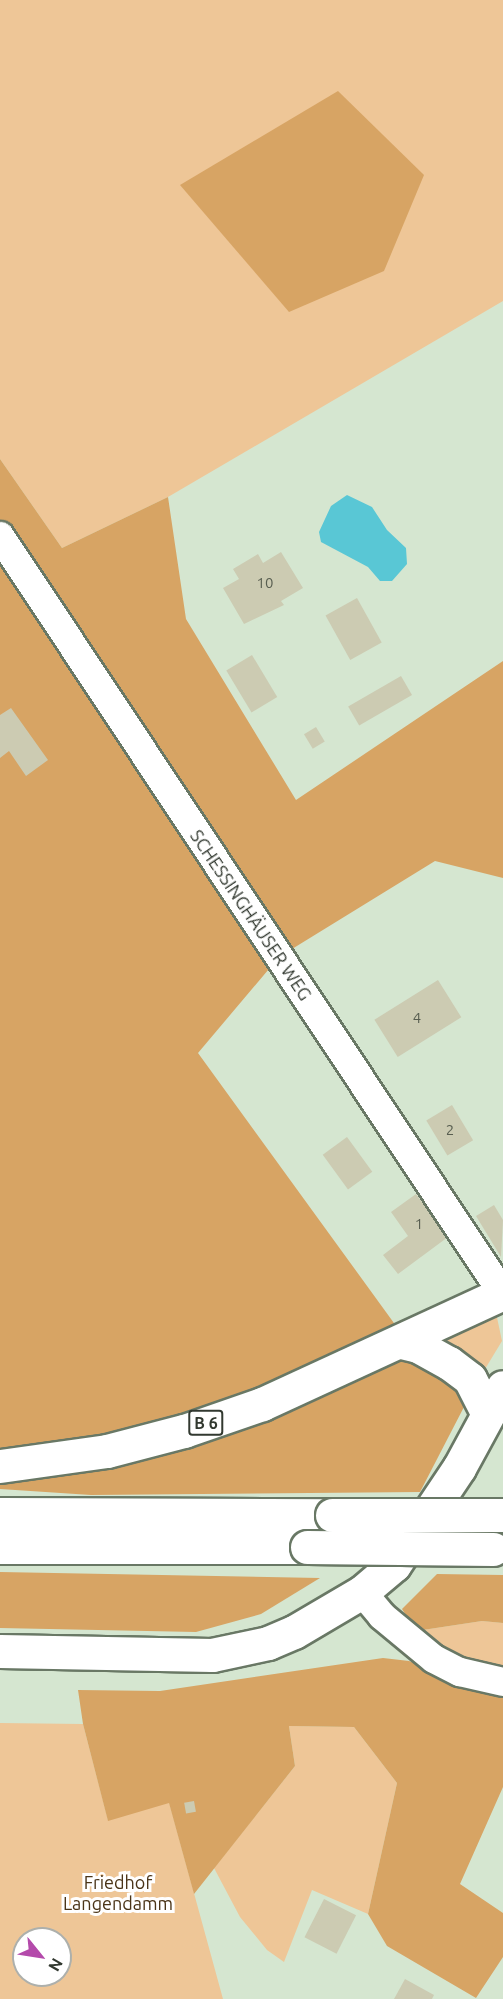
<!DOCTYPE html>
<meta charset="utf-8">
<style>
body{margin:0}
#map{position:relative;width:503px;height:1999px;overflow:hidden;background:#d5e6d0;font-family:Ubuntu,sans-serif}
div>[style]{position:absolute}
.green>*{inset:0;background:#eec697}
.forest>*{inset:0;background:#d7a464}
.water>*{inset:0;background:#59c7d5}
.building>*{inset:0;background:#cccbb2;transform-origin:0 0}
.roads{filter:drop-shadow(2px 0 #697865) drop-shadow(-2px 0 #697865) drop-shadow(0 2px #697865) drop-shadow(0 -2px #697865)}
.minor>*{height:28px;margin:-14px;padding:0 14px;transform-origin:14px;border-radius:14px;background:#fff}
.major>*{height:33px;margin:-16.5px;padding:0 16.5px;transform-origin:16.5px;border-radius:16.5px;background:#fff}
.highway>*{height:33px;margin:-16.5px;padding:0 16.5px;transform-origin:16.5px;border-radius:16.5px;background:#fff}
.bridges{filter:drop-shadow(2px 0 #697865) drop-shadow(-2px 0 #697865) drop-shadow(0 2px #697865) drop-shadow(0 -2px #697865)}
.highway-bridge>*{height:33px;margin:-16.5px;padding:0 16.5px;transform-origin:16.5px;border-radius:16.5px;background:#fff}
span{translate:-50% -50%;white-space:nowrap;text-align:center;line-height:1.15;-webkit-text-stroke:6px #fff;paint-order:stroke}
.number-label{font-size:15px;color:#585e50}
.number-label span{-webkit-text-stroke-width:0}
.shield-label span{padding:2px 4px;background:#fff;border:2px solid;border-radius:4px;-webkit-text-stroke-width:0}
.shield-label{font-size:16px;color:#323930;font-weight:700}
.street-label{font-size:18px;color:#323930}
.park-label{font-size:18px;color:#4a3418}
.north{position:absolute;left:12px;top:1927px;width:60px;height:60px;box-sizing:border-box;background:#fff;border:2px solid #adb0ac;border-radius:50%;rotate:120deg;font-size:16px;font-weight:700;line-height:24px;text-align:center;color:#323930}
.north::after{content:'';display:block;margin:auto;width:21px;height:27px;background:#b44aab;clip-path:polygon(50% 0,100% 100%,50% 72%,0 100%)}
</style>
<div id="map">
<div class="green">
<div style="clip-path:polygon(0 0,503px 0,503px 301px,168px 497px,62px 548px,0 459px)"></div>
<div style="clip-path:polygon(495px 1308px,502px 1341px,479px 1379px,428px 1341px)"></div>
<div style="clip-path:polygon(482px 1621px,503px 1623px,503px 1668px,484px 1668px,443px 1649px,416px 1631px)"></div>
<div style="clip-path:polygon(evenodd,0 1723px,83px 1724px,108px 1820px,169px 1802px,223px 1999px,0 1999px,0 1723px,24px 1939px,60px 1939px,60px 1975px,24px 1975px,24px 1939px)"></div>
<div style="clip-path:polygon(289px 1726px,354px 1727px,397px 1783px,368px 1914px,312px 1890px,284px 1962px,267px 1950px,240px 1917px,214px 1868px,295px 1766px)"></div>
</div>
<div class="forest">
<div style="clip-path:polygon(338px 91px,424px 175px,384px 271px,289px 312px,180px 185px)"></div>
<div style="clip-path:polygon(0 459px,62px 548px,168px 497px,186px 619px,296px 800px,503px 661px,503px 878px,435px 861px,279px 957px,198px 1053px,399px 1330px,458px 1392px,465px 1405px,420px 1492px,91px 1495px,0 1489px)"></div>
<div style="clip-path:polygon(0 1572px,320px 1578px,261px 1614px,196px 1632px,0 1628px)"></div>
<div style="clip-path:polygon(437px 1574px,503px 1575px,503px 1623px,482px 1621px,416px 1631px,402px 1609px)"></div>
<div style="clip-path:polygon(383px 1658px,409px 1661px,457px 1680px,503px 1691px,503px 1787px,460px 1884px,503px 1913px,503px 1957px,476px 1998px,387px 1946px,368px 1914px,397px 1783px,354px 1727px,289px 1726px,295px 1766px,194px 1894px,169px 1803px,108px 1821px,83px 1724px,78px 1690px,160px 1691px)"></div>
</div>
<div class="water">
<div style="clip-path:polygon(347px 495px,372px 507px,387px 530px,406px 548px,407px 564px,392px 581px,380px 581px,368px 567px,321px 542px,319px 532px,331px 506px)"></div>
</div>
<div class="building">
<div style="clip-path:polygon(281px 552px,303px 588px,281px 601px,284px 605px,244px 624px,223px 588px,239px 579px,233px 569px,258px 554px,263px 563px)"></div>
<div style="left:357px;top:598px;width:51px;height:36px;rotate:61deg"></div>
<div style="left:252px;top:655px;width:49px;height:30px;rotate:59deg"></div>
<div style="left:401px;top:676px;width:22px;height:61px;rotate:60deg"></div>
<div style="clip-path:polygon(11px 708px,48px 760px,26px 776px,9px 751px,0 758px,0 715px)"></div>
<div style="left:316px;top:727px;width:17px;height:14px;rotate:59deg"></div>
<div style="left:438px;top:980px;width:44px;height:75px;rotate:58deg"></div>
<div style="left:452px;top:1105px;width:41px;height:30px;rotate:59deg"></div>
<div style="left:347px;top:1137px;width:43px;height:30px;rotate:54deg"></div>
<div style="clip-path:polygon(416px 1194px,448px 1237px,398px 1274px,383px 1255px,408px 1236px,391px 1212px)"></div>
<div style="clip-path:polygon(494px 1205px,503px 1220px,501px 1257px,476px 1216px)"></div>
<div style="left:194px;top:1801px;width:11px;height:10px;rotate:80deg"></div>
<div style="left:324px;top:1899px;width:36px;height:43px;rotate:27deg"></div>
<div style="clip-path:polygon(405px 1979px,434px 1995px,432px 1999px,394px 1999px)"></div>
</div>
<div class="roads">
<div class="minor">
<div style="left:0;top:536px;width:910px;rotate:56.43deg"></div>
<div style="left:362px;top:1592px;width:31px;rotate:50deg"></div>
<div style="left:382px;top:1616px;width:67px;rotate:39.6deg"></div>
<div style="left:434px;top:1659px;width:29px;rotate:27deg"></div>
<div style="left:460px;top:1672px;width:44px;rotate:13.1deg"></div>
</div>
<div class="major">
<div style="left:0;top:1651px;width:212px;rotate:1.1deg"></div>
<div style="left:212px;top:1655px;width:57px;rotate:-12.1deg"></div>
<div style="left:268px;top:1643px;width:28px;rotate:-23deg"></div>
<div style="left:294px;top:1632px;width:79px;rotate:-30.5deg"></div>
<div style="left:362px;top:1592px;width:42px;rotate:-40.2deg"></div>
<div style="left:394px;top:1565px;width:117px;rotate:-56.2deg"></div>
<div style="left:459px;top:1468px;width:92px;rotate:-61.5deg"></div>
</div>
<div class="highway">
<div style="left:401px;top:1342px;width:17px;rotate:13deg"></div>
<div style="left:418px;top:1346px;width:35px;rotate:29deg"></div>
<div style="left:449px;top:1363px;width:26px;rotate:37deg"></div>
<div style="left:470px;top:1379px;width:39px;rotate:63deg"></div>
<div style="left:0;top:1466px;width:108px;rotate:-8deg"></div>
<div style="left:107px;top:1451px;width:80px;rotate:-14.6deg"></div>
<div style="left:184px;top:1431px;width:83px;rotate:-19.1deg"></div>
<div style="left:262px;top:1404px;width:265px;rotate:-24.7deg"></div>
<div style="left:0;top:1514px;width:332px;rotate:0.2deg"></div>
<div style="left:0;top:1547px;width:307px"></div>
</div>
</div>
<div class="bridges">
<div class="highway-bridge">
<div style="left:332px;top:1515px;width:171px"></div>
<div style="left:307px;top:1547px;width:186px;rotate:0.6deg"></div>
</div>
</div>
<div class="number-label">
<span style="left:265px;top:583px">10</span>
<span style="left:417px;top:1018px">4</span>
<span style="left:450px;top:1130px">2</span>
<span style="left:419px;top:1224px">1</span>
</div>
<div class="shield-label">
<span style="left:206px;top:1423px">B 6</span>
</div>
<div class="street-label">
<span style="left:251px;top:915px;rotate:56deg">SCHESSINGHÄUSER WEG</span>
</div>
<div class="park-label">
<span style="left:118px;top:1893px">Friedhof<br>Langendamm</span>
</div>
<div class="north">N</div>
</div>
